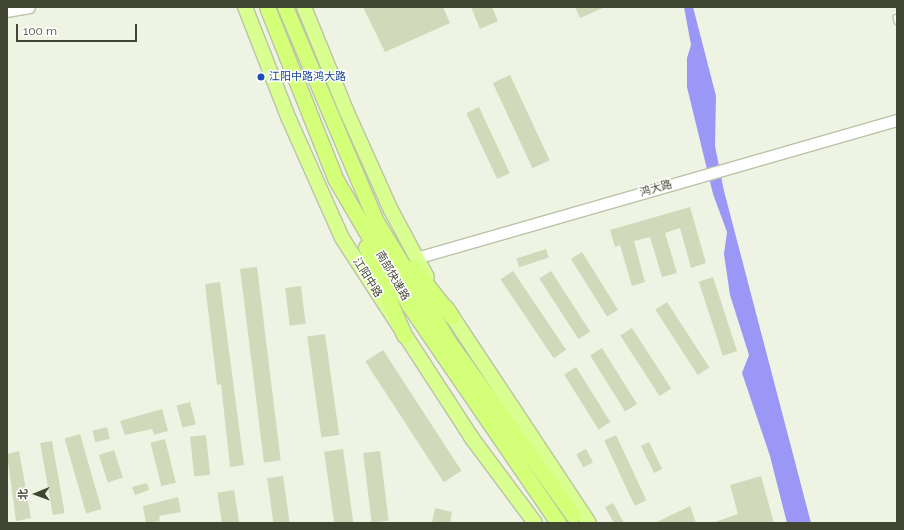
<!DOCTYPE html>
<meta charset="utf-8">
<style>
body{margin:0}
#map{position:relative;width:904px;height:530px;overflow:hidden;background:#eef3e3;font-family:Raleway,"Noto Sans SC",sans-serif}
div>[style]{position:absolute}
.water>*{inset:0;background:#9b97f7}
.building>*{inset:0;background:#d2d9ba;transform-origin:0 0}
.roads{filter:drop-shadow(1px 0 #bac3a7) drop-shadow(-1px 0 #bac3a7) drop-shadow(0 1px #bac3a7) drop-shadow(0 -1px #bac3a7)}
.service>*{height:4.5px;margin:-2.25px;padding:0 2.25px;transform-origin:2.25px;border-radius:2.25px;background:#fff}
.tertiary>*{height:11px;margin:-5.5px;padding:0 5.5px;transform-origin:5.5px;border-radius:5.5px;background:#fff}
.primary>*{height:14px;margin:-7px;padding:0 7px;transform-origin:7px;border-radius:7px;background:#d9ff90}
.trunk>*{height:15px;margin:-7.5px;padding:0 7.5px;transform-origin:7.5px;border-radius:7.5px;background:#d4ff79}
.dots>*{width:11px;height:11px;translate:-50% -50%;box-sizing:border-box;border:2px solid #fff;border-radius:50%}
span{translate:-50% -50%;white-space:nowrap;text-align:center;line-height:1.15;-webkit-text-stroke:3px #fff;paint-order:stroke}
.transit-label{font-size:11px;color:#164399}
.left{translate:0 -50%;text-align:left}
.street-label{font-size:11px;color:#414632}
.frame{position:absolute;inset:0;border:8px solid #414632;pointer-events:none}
.north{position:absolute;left:16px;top:474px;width:40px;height:40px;-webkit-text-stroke:3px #fff;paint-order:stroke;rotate:269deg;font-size:11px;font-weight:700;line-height:16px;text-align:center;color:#414632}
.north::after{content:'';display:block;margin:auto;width:14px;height:18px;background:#414632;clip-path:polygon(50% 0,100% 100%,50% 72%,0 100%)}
.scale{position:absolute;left:16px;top:24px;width:121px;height:18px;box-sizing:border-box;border:2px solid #414632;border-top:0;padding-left:5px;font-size:12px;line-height:14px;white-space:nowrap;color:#414632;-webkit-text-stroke:3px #fff;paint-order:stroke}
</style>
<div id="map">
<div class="water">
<div style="clip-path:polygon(684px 7px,693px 7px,716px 96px,715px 146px,724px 191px,811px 523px,787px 523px,770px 456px,742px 373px,749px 355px,730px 295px,724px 254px,727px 232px,713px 194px,687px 87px,687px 58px,691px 45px)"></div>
</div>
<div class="building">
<div style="clip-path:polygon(363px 7px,443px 7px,450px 23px,385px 52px)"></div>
<div style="clip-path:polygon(471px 7px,492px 7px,498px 21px,480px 29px)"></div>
<div style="clip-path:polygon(575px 7px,605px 7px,580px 18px)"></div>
<div style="left:510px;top:75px;width:94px;height:19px;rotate:65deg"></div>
<div style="left:479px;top:107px;width:73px;height:14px;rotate:65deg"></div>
<div style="clip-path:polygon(690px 207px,706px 263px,691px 268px,680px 228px,665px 233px,677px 273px,662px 277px,650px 237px,634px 241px,645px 282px,632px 286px,620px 245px,615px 247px,610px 230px)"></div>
<div style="left:546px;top:249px;width:9px;height:31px;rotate:72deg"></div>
<div style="left:582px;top:252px;width:68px;height:13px;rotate:58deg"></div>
<div style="left:257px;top:267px;width:195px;height:17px;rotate:83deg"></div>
<div style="left:513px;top:271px;width:95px;height:15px;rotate:56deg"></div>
<div style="left:551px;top:271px;width:72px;height:14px;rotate:57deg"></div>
<div style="left:713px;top:277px;width:78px;height:15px;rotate:72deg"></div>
<div style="clip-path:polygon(220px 282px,244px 465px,230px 467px,221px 384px,217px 385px,205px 284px)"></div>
<div style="left:301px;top:286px;width:38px;height:16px;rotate:83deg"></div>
<div style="left:667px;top:302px;width:78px;height:14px;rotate:57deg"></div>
<div style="left:632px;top:328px;width:72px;height:14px;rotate:57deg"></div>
<div style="left:325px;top:334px;width:102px;height:18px;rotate:82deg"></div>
<div style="left:602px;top:348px;width:66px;height:14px;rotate:58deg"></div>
<div style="left:383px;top:350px;width:144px;height:21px;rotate:57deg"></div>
<div style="left:576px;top:367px;width:65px;height:14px;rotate:58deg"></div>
<div style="left:190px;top:402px;width:23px;height:14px;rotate:75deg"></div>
<div style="clip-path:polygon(162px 409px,168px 431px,154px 435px,152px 429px,125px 435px,120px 421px)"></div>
<div style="left:107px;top:427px;width:12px;height:15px;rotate:76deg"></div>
<div style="left:80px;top:434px;width:78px;height:16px;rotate:74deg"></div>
<div style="left:206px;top:435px;width:40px;height:16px;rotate:84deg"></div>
<div style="left:616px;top:435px;width:72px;height:13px;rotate:65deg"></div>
<div style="left:165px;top:439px;width:45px;height:15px;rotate:76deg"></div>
<div style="left:52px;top:441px;width:73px;height:12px;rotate:80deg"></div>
<div style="left:649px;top:442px;width:30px;height:9px;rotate:64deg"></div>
<div style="left:343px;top:449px;width:75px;height:19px;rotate:82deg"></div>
<div style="left:586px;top:449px;width:15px;height:11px;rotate:62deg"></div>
<div style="left:114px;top:450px;width:29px;height:16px;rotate:72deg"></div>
<div style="clip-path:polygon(19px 451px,31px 518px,16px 521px,7px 454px)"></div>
<div style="left:380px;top:451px;width:70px;height:17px;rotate:83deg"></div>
<div style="left:283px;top:476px;width:48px;height:16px;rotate:82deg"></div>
<div style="clip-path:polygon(761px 476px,774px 523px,712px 523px,738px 514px,730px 485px)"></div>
<div style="clip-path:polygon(147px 483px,149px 490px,135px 495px,132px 487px)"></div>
<div style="left:234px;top:490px;width:33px;height:17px;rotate:81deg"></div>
<div style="clip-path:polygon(178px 497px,181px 512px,159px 516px,160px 521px,146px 523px,143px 506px)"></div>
<div style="clip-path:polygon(613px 503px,624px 523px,614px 523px,605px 507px)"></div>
<div style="clip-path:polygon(690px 506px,696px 523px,655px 523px)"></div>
<div style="clip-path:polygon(435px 508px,452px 512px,450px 523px,432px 523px)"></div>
</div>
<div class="roads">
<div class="service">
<div style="left:896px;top:17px;width:4px;rotate:76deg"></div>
</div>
<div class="tertiary">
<div style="left:7px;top:11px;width:22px;rotate:-10deg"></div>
<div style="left:416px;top:258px;width:500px;rotate:-16.01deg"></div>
</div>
<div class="primary">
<div style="left:245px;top:7px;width:120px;rotate:68.6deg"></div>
<div style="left:289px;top:119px;width:130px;rotate:66deg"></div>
<div style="left:342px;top:238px;width:237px;rotate:57deg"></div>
<div style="left:471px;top:437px;width:107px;rotate:53.3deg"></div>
<div style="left:304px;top:7px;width:111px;rotate:67.8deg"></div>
<div style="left:346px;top:110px;width:110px;rotate:65.8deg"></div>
<div style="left:391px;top:210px;width:76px;rotate:61.8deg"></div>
<div style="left:446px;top:307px;width:259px;rotate:56.5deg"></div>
</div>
<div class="trunk">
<div style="left:267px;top:7px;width:186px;rotate:68.3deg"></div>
<div style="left:336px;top:180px;width:145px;rotate:59.7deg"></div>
<div style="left:409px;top:305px;width:264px;rotate:55.6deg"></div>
<div style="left:285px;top:7px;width:233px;rotate:67deg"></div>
<div style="left:376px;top:221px;width:144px;rotate:59deg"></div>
<div style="left:450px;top:344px;width:211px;rotate:54.3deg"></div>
<div style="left:366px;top:247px;width:96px;rotate:66.6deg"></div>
<div style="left:413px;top:267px;width:63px;rotate:52deg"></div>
</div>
</div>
<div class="dots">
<div style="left:261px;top:77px;background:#1a4fb4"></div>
</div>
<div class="transit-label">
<span class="left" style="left:269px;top:77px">江阳中路鸿大路</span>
</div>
<div class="street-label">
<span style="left:656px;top:189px;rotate:-16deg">鸿大路</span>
<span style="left:392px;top:276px;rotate:60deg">南部快速路</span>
<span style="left:367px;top:278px;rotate:58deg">江阳中路</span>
</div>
<div class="frame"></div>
<div class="north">北</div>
<div class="scale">100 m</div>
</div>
